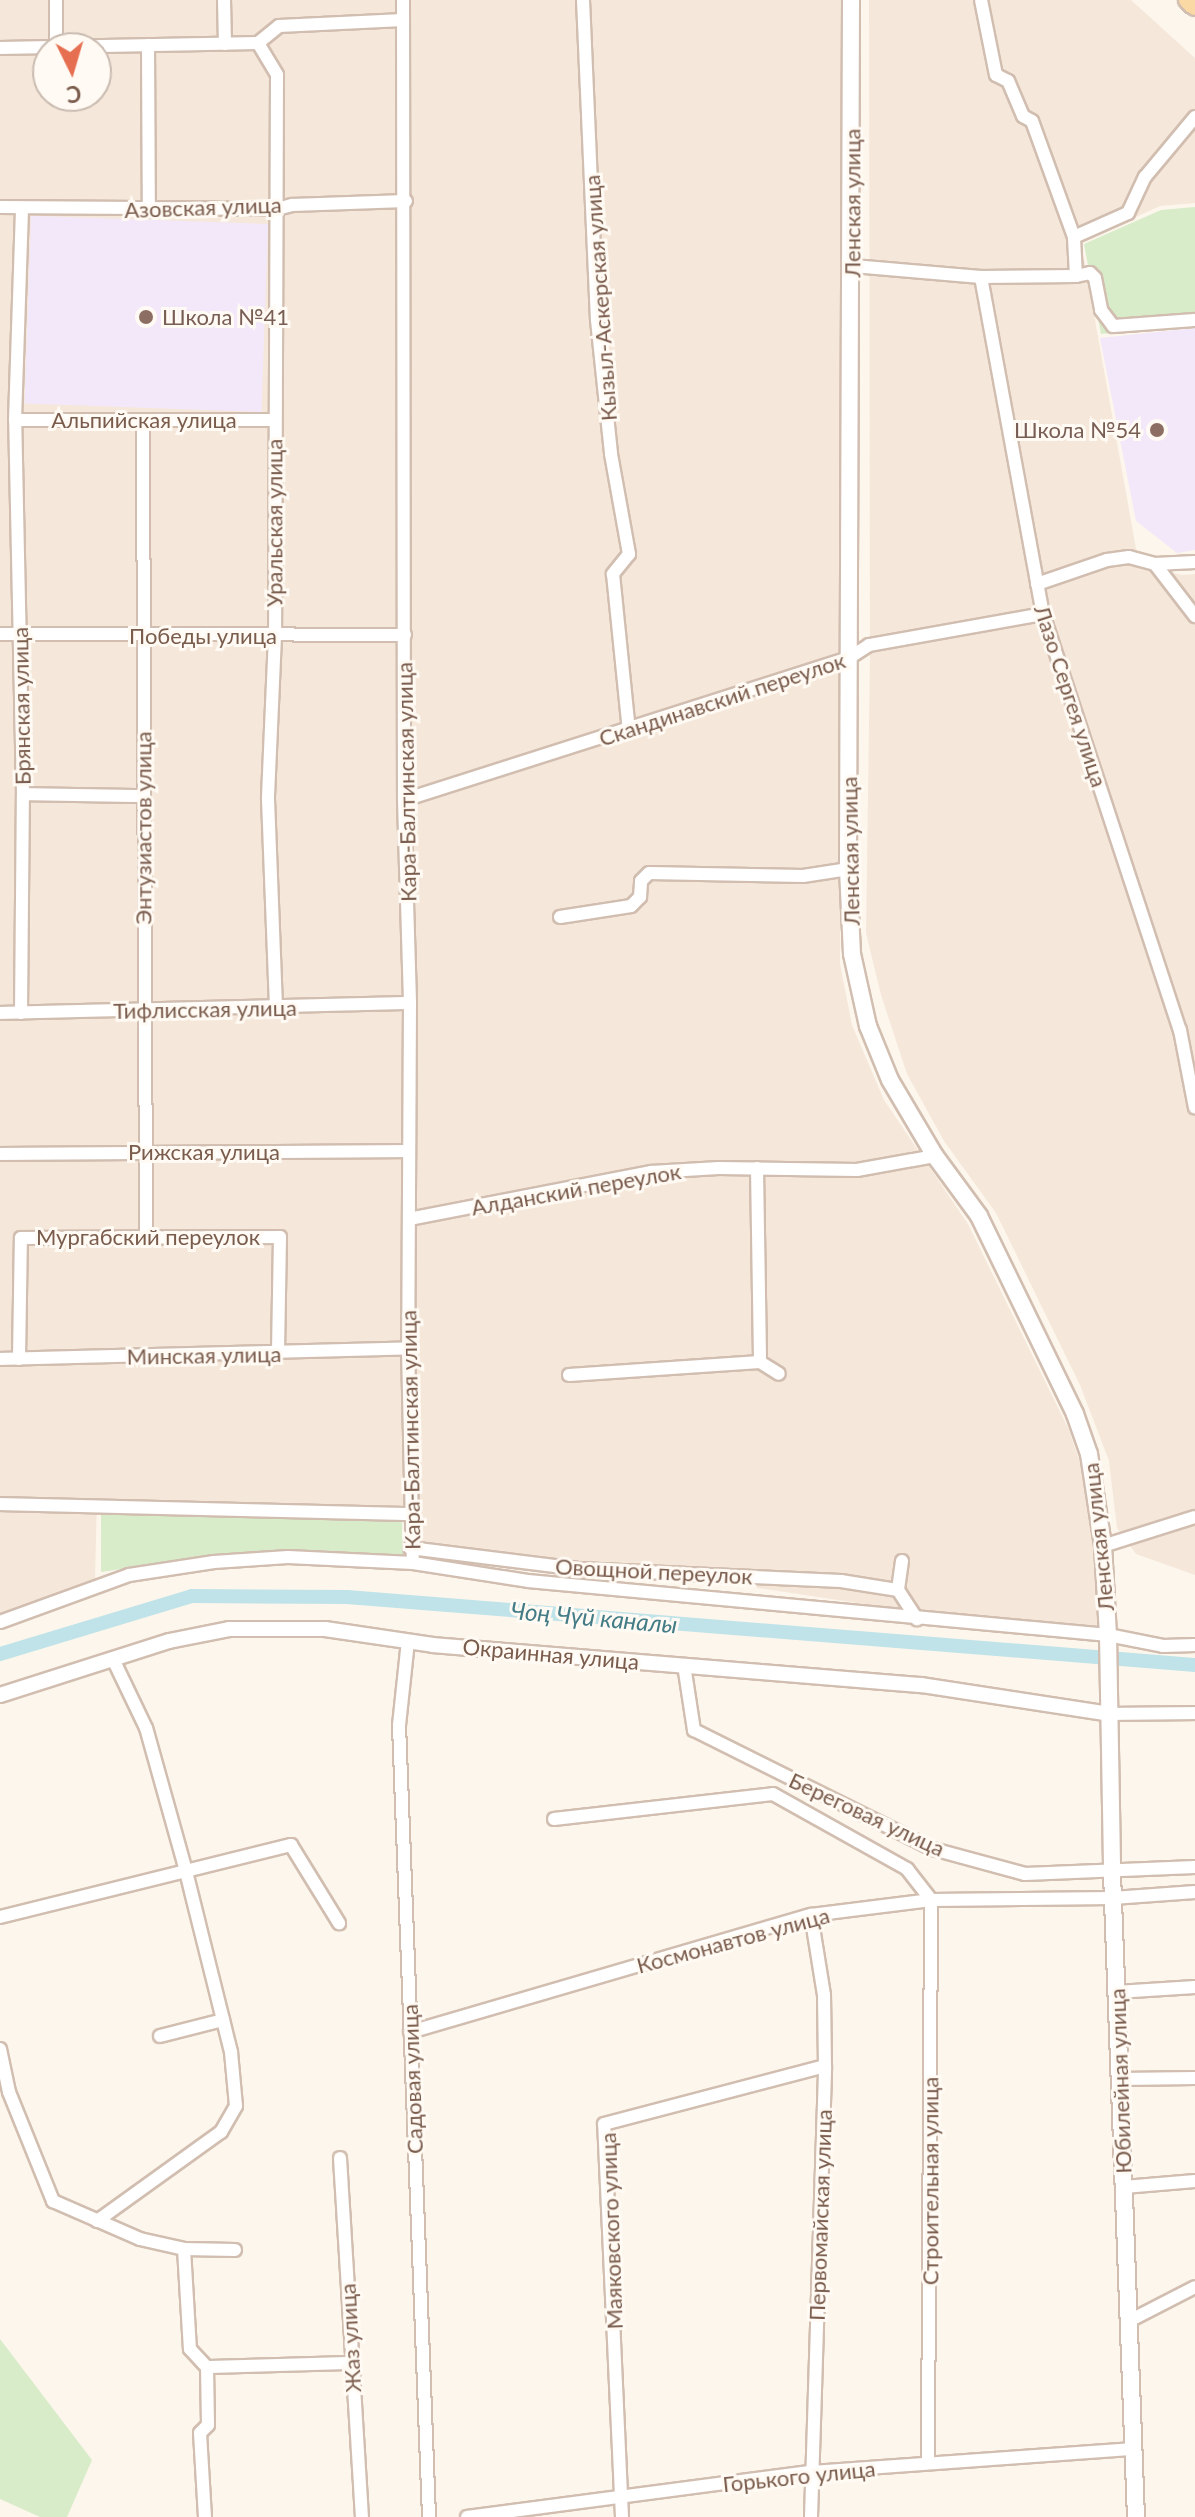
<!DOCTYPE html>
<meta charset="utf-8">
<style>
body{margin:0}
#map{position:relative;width:1195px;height:2517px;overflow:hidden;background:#fdf6ec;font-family:Lato,sans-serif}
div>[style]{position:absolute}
.residential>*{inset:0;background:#f5e8da}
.education>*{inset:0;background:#f3e8fa;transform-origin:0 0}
.green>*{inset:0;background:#d8ecc9}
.canal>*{height:14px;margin:-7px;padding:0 7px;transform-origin:7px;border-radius:7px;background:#bfe3e8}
.roads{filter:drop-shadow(2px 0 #d1beb0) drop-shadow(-2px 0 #d1beb0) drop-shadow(0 2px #d1beb0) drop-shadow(0 -2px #d1beb0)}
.minor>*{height:12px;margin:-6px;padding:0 6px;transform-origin:6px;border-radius:6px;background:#fff}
.tertiary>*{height:14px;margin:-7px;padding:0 7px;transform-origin:7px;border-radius:7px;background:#fff}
.secondary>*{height:16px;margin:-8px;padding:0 8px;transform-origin:8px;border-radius:8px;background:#fff}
.primary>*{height:18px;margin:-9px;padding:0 9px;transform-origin:9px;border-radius:9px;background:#fbd9a5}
.dots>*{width:22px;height:22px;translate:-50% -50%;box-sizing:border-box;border:4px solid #fffaf3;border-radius:50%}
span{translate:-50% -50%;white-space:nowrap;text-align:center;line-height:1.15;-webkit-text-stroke:6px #fffaf3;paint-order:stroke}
.street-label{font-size:22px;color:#7a5c4d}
.education-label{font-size:22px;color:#785e54}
.left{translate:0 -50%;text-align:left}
.right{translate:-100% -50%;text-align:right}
.water-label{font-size:24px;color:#437c86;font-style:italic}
.north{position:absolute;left:32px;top:32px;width:80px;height:80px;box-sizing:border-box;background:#fffaf3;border:2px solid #cabbb1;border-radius:50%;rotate:175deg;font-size:22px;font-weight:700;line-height:32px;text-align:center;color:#7a5c4d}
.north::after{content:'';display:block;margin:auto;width:28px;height:36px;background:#e76f51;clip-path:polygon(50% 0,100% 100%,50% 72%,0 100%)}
</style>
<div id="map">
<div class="residential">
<div style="clip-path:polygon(evenodd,0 0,844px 0,840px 964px,852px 1025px,884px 1100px,968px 1224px,1069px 1430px,1084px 1475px,1095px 1545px,1099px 1626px,897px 1609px,579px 1561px,415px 1541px,414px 1509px,97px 1500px,95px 1580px,0 1614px,0 0,48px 48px,96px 48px,96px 96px,48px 96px,48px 48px)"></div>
<div style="clip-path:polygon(869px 0,1131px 0,1195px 58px,1195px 203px,1160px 206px,1081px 242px,1139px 565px,1182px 575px,1195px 574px,1195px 1575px,1136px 1554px,1117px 1528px,1109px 1461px,1080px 1385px,996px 1213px,944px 1141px,907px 1074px,881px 995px,866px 933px,870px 655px)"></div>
</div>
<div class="education">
<div style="left:268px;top:224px;width:188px;height:237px;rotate:92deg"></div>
<div style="clip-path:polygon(1195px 328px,1195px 550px,1177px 553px,1136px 521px,1100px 338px)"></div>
</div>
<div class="green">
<div style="clip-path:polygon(1195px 207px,1195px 324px,1101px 334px,1084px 244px,1161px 210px)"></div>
<div style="clip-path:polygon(101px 1511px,402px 1520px,403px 1556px,287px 1550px,210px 1556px,101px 1572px)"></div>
<div style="clip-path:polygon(0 2339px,92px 2460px,67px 2517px,40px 2517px,0 2499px)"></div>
</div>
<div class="canal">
<div style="left:0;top:1654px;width:201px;rotate:-16.8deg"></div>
<div style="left:192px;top:1596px;width:155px;rotate:0.4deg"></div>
<div style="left:347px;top:1597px;width:851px;rotate:4.58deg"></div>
</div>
<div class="roads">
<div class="minor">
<div style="left:56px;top:0;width:47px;rotate:90deg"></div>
<div style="left:224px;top:0;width:44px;rotate:88.7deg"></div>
<div style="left:403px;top:0;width:800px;rotate:89.93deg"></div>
<div style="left:404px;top:800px;width:203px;rotate:88.3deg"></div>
<div style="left:410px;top:1003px;width:345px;rotate:90.3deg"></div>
<div style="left:408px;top:1348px;width:215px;rotate:88.7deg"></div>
<div style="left:583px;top:0;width:320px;rotate:87.5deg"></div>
<div style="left:597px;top:320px;width:135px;rotate:84deg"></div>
<div style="left:611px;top:454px;width:102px;rotate:79.8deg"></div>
<div style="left:629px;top:554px;width:26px;rotate:129deg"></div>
<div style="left:613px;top:574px;width:158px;rotate:84.2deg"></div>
<div style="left:258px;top:43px;width:37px;rotate:59deg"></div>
<div style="left:277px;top:75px;width:561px;rotate:90.2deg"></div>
<div style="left:275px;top:636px;width:163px;rotate:92.5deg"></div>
<div style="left:268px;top:799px;width:208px;rotate:87.8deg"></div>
<div style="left:148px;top:45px;width:166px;rotate:89.7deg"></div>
<div style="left:0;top:48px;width:258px;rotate:-1.1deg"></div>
<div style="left:258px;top:43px;width:27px;rotate:-39deg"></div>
<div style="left:279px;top:26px;width:124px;rotate:-2.8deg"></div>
<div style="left:0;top:207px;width:277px;rotate:0.4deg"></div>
<div style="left:277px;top:209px;width:16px;rotate:-15deg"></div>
<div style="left:292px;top:205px;width:114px;rotate:-2deg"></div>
<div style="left:1074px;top:237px;width:59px;rotate:-24deg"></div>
<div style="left:1128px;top:213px;width:40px;rotate:-65deg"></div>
<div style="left:1145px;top:177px;width:78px;rotate:-50.2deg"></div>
<div style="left:853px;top:266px;width:128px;rotate:4.9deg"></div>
<div style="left:981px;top:277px;width:95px;rotate:-0.6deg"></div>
<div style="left:1076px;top:276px;width:39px;rotate:-93deg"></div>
<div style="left:1074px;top:237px;width:123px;rotate:-109.9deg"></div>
<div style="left:1032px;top:121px;width:10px;rotate:-151deg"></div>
<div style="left:1023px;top:116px;width:38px;rotate:-113deg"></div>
<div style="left:1008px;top:81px;width:13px;rotate:-153deg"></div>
<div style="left:996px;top:75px;width:76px;rotate:-101.3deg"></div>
<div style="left:1076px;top:276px;width:14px;rotate:-12deg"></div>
<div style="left:1090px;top:273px;width:7px;rotate:45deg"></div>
<div style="left:1095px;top:278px;width:33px;rotate:79deg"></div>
<div style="left:1101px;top:310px;width:20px;rotate:53deg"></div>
<div style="left:1113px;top:326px;width:82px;rotate:-4.2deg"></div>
<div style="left:981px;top:277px;width:343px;rotate:79.6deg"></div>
<div style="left:1043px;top:614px;width:438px;rotate:71.8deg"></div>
<div style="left:1180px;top:1030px;width:79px;rotate:79.1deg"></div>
<div style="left:15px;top:420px;width:258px"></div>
<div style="left:143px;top:420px;width:816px;rotate:89.79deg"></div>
<div style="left:1155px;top:564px;width:40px;rotate:-2.9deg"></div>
<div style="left:1037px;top:584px;width:74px;rotate:-18.9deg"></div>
<div style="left:1107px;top:560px;width:22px;rotate:-8deg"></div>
<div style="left:1129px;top:557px;width:27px;rotate:15deg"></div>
<div style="left:1155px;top:564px;width:66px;rotate:52.4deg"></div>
<div style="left:0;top:634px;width:405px;rotate:0.1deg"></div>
<div style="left:23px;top:794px;width:120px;rotate:1deg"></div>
<div style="left:404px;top:800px;width:467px;rotate:-17.7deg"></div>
<div style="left:849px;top:658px;width:24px;rotate:-33deg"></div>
<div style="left:869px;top:645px;width:177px;rotate:-10.1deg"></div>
<div style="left:560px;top:917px;width:72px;rotate:-8.8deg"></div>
<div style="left:631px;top:906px;width:13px;rotate:-45deg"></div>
<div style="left:640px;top:897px;width:16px;rotate:-86deg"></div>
<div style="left:641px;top:881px;width:11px;rotate:-45deg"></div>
<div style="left:649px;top:873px;width:154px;rotate:1.1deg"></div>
<div style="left:803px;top:876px;width:46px;rotate:-8.8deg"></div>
<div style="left:0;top:1013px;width:410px;rotate:-1.4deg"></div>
<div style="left:21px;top:1013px;width:219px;rotate:-89.5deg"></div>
<div style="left:23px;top:794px;width:374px;rotate:-91.2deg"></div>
<div style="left:15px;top:420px;width:212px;rotate:-88.1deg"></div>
<div style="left:0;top:1154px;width:409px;rotate:-0.4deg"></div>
<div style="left:757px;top:1168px;width:194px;rotate:89.1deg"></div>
<div style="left:409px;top:1219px;width:247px;rotate:-11deg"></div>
<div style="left:651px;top:1172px;width:68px;rotate:-3.4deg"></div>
<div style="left:719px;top:1168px;width:138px;rotate:0.8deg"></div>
<div style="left:857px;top:1170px;width:79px;rotate:-10.2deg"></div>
<div style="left:0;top:1359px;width:408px;rotate:-1.5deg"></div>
<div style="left:19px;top:1359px;width:121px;rotate:-89.1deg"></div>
<div style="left:21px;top:1238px;width:259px;rotate:-0.2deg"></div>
<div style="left:280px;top:1237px;width:116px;rotate:91deg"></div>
<div style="left:569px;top:1375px;width:191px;rotate:-3.9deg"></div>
<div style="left:760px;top:1362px;width:22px;rotate:32deg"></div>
<div style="left:0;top:1504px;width:409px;rotate:1.4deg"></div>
<div style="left:1103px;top:1546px;width:96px;rotate:-17.5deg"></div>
<div style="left:410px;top:1548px;width:170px;rotate:7.1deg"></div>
<div style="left:579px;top:1569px;width:262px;rotate:2.6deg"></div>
<div style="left:841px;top:1581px;width:58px;rotate:9deg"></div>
<div style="left:902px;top:1561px;width:29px;rotate:98deg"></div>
<div style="left:898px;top:1590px;width:35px;rotate:57deg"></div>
<div style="left:0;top:1622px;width:137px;rotate:-20deg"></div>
<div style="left:129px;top:1575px;width:86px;rotate:-8.7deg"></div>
<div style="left:214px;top:1562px;width:74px;rotate:-3.9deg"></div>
<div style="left:288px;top:1557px;width:125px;rotate:2.7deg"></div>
<div style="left:413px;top:1563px;width:116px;rotate:8.9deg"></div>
<div style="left:528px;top:1581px;width:583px;rotate:5.32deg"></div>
<div style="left:1108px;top:1635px;width:56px;rotate:11.3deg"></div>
<div style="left:1163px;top:1646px;width:32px;rotate:-2deg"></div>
<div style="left:408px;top:1641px;width:84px;rotate:96.1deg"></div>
<div style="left:399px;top:1725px;width:793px;rotate:87.83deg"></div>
<div style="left:684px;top:1665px;width:66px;rotate:81.3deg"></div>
<div style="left:694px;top:1730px;width:267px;rotate:26.5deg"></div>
<div style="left:933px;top:1849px;width:95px;rotate:15.2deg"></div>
<div style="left:1025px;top:1874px;width:170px;rotate:-2.4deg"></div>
<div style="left:1111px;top:1714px;width:84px;rotate:-0.7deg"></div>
<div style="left:554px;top:1819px;width:220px;rotate:-6.5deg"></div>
<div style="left:773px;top:1794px;width:154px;rotate:29.2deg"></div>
<div style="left:907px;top:1869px;width:39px;rotate:52deg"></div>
<div style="left:931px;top:1900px;width:562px;rotate:90.31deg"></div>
<div style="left:0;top:1917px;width:300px;rotate:-13.9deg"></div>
<div style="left:291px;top:1845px;width:92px;rotate:58.4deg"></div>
<div style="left:1117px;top:1992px;width:78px;rotate:-3.7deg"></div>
<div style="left:410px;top:2032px;width:418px;rotate:-16.3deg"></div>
<div style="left:811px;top:1915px;width:121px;rotate:-7.1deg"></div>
<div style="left:931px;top:1900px;width:182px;rotate:-0.6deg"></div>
<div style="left:1113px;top:1898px;width:82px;rotate:-4.2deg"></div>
<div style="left:160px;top:2036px;width:65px;rotate:-14.3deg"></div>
<div style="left:0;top:2049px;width:44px;rotate:78.2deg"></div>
<div style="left:9px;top:2092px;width:118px;rotate:68deg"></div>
<div style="left:53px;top:2201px;width:95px;rotate:23.6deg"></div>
<div style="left:140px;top:2239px;width:45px;rotate:12.8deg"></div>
<div style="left:184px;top:2249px;width:51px;rotate:1.1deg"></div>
<div style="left:1121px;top:2079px;width:74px;rotate:-0.8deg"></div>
<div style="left:340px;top:2158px;width:360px;rotate:86.5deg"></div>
<div style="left:1124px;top:2187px;width:71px;rotate:-4.8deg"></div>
<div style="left:97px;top:2221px;width:153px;rotate:-35.7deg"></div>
<div style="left:221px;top:2132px;width:30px;rotate:-60deg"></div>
<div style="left:236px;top:2106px;width:54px;rotate:-95.3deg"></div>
<div style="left:231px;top:2052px;width:187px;rotate:-104deg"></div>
<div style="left:186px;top:1871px;width:148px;rotate:-105.6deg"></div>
<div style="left:146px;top:1728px;width:76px;rotate:-115.6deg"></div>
<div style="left:184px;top:2249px;width:100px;rotate:86.6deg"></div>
<div style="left:190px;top:2349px;width:25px;rotate:47deg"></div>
<div style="left:207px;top:2367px;width:58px;rotate:89deg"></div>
<div style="left:208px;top:2425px;width:11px;rotate:135deg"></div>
<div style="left:200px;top:2433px;width:84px;rotate:86.6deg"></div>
<div style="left:1127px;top:2322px;width:76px;rotate:-27.2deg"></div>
<div style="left:207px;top:2367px;width:143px;rotate:-1.6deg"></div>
<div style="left:467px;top:2517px;width:347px;rotate:-7.5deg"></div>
<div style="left:811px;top:2472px;width:321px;rotate:-4.1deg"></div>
<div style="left:622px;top:2517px;width:393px;rotate:-92.6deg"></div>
<div style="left:604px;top:2124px;width:228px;rotate:-14.7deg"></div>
<div style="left:811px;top:2517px;width:451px;rotate:-88.2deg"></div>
<div style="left:825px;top:2066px;width:71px;rotate:-90.8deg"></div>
<div style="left:824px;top:1995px;width:81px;rotate:-99.2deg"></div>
</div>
<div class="tertiary">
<div style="left:0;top:1695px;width:177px;rotate:-17.7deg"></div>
<div style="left:169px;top:1641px;width:61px;rotate:-11.3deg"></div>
<div style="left:229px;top:1629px;width:96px"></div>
<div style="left:325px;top:1629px;width:109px;rotate:8.4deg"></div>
<div style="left:433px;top:1645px;width:490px;rotate:4.7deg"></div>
<div style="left:921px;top:1685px;width:192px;rotate:8.7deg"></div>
</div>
<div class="secondary">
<div style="left:851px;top:0;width:869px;rotate:90.2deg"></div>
<div style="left:848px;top:869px;width:85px;rotate:87.3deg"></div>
<div style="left:852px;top:954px;width:74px;rotate:77.5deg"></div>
<div style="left:868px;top:1026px;width:58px;rotate:67.8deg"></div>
<div style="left:890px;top:1080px;width:88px;rotate:59.4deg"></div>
<div style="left:935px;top:1156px;width:74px;rotate:53.7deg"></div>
<div style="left:979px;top:1216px;width:220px;rotate:64.1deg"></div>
<div style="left:1075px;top:1414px;width:42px;rotate:70.7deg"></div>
<div style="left:1089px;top:1454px;width:93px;rotate:81.3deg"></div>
<div style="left:1103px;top:1546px;width:89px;rotate:86.8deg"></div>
<div style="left:1108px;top:1635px;width:238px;rotate:89deg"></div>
<div style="left:1112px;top:1873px;width:644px;rotate:87.87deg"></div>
</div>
<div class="primary">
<div style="left:1188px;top:0;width:9px;rotate:41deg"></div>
</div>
</div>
<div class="dots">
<div style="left:146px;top:317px;background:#8d6e63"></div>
<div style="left:1157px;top:430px;background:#8d6e63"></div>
</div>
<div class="street-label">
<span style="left:852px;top:203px;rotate:-90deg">Ленская улица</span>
<span style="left:203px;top:207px;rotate:-2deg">Азовская улица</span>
<span style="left:600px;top:298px;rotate:-94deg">Кызыл-Аскерская улица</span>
<span style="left:144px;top:420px">Альпийская улица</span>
<span style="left:274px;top:523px;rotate:-90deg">Уральская улица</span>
<span style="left:203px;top:636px">Победы улица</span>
<span style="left:1071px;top:696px;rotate:72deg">Лазо Сергея улица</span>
<span style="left:722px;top:699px;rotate:-18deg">Скандинавский переулок</span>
<span style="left:21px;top:706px;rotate:-91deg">Брянская улица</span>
<span style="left:406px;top:782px;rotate:-91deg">Кара-Балтинская улица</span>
<span style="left:143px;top:828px;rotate:-90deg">Энтузиастов улица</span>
<span style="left:850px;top:851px;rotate:-91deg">Ленская улица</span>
<span style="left:205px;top:1009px;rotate:-1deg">Тифлисская улица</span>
<span style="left:204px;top:1152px">Рижская улица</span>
<span style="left:576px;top:1189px;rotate:-10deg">Алданский переулок</span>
<span style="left:148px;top:1237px">Мургабский переулок</span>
<span style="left:204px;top:1355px;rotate:-1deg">Минская улица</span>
<span style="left:410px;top:1430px;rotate:-91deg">Кара-Балтинская улица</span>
<span style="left:1098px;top:1537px;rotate:-96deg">Ленская улица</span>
<span style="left:654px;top:1571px;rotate:3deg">Овощной переулок</span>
<span style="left:551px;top:1654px;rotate:5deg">Окраинная улица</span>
<span style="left:867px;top:1814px;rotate:25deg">Береговая улица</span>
<span style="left:733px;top:1940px;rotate:-15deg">Космонавтов улица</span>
<span style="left:412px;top:2079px;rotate:-92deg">Садовая улица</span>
<span style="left:1120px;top:2081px;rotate:-92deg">Юбилейная улица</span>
<span style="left:930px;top:2181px;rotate:-90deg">Строительная улица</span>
<span style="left:820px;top:2215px;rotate:-88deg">Первомайская улица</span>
<span style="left:611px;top:2231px;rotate:-92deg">Маяковского улица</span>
<span style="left:350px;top:2338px;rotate:-93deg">Жаз улица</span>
<span style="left:799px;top:2476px;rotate:-6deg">Горького улица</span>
</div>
<div class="education-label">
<span class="left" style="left:162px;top:317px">Школа №41</span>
<span class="right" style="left:1141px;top:430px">Школа №54</span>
</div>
<div class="water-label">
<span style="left:594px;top:1617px;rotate:5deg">Чоң Чүй каналы</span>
</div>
<div class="north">С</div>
</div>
